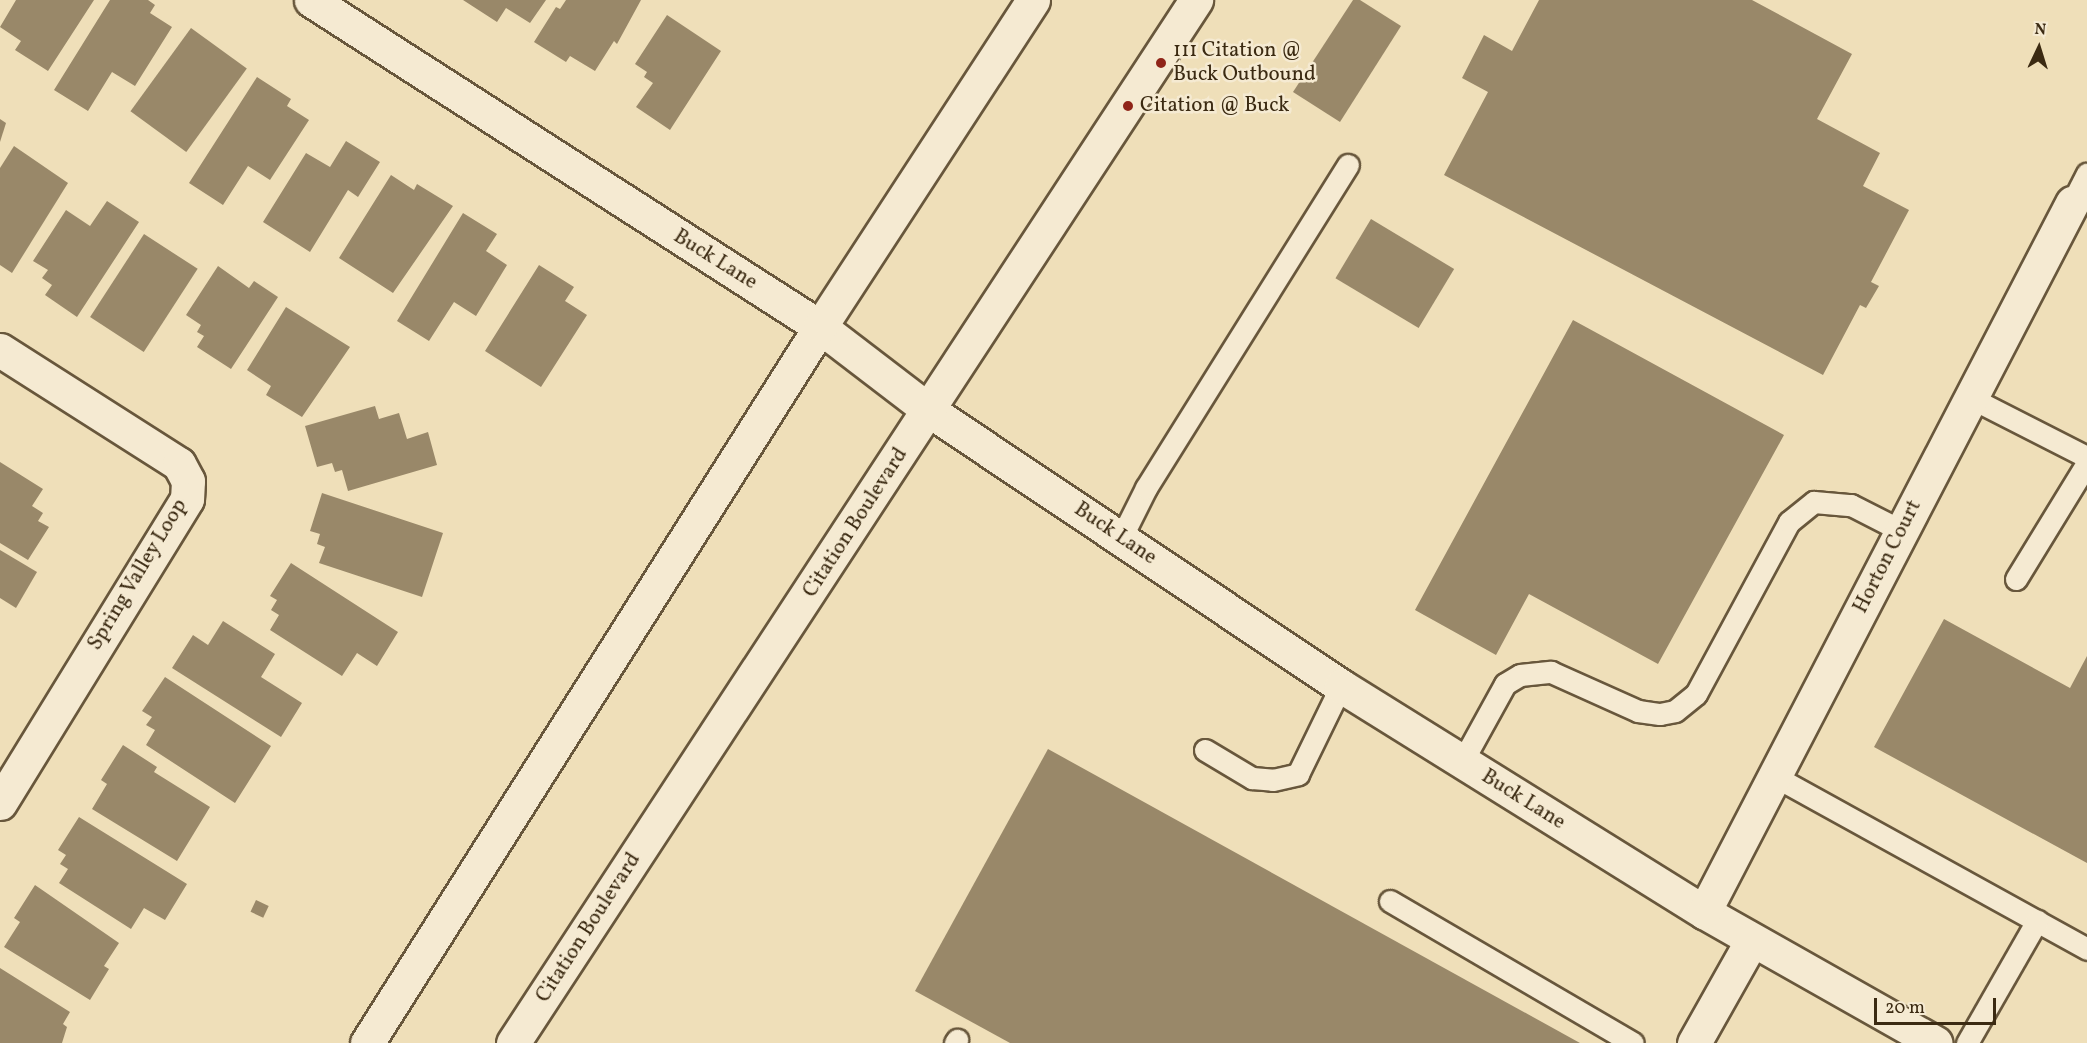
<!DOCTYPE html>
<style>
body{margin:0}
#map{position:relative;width:2087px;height:1043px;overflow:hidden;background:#efdfb9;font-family:Vollkorn,serif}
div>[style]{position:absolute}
.building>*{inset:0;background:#998869;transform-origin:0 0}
.roads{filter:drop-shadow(2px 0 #68573c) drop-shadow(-2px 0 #68573c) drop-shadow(0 2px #68573c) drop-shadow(0 -2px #68573c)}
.service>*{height:21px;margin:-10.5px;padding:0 10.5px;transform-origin:10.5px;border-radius:10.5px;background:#f5ead2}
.minor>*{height:33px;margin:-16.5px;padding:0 16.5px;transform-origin:16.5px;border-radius:16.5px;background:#f5ead2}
.secondary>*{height:33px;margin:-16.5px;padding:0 16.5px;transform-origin:16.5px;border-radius:16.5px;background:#f5ead2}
.dots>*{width:16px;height:16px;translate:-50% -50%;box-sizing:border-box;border:3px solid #f5ead2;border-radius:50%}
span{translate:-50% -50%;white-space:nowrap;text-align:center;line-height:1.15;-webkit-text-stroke:5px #f5ead2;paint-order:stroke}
.poi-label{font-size:21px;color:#3b2a12}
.left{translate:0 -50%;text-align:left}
.street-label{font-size:21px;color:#3b2a12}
.north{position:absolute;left:2009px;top:18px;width:60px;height:60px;-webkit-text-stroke:4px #f5ead2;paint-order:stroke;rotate:4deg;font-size:16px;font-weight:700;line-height:24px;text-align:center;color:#3b2a12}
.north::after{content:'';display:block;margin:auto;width:21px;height:27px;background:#3b2a12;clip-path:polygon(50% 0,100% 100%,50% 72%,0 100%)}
.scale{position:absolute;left:1874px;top:998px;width:122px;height:27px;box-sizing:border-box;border:3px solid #3b2a12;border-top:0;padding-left:8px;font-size:18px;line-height:21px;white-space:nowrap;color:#3b2a12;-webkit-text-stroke:4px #f5ead2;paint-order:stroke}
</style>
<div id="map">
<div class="building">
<div style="clip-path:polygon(16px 0,94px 0,48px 71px,15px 50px,21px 41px,0 27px)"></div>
<div style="clip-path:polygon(110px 0,148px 0,155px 5px,150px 13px,172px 27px,135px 86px,112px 72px,88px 111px,54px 90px)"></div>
<div style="clip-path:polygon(463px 0,546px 0,530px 23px,506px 8px,497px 22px)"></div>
<div style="clip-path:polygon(566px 0,641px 0,617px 44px,614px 41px,595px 71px,570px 56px,566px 62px,534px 42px,556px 7px,560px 9px)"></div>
<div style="clip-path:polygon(1353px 0,1360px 0,1401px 26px,1340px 122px,1293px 92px)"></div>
<div style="clip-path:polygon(1539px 0,1752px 0,1852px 54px,1817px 119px,1880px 153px,1863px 186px,1909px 210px,1871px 282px,1879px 286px,1866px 308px,1860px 305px,1823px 375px,1444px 175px,1488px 92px,1462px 78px,1484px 35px,1512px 51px)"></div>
<div style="clip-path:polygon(667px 15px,721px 51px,670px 130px,636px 107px,653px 83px,644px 77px,647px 72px,635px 64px)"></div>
<div style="left:191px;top:28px;width:69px;height:103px;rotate:36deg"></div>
<div style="clip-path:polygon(257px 77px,291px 99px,287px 106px,309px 120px,270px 180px,248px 166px,223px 205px,189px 183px)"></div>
<div style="clip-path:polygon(0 119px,6px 123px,0 142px)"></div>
<div style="clip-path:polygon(346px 141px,380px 162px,358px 197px,348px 190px,310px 252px,263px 222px,306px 153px,330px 167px)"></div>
<div style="clip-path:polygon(14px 146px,68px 183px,12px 273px,0 265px,0 168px)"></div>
<div style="clip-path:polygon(391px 175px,414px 190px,417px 184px,453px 206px,393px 293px,339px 258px)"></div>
<div style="clip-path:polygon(107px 201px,139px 222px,77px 317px,45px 295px,52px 285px,42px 278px,48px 270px,33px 261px,66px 210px,90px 226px)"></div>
<div style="clip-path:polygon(463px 213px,497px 234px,486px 251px,507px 265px,476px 316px,454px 302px,429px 341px,397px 321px)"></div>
<div style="left:1371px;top:219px;width:97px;height:69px;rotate:31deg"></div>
<div style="left:144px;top:234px;width:64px;height:99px;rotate:33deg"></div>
<div style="clip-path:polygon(539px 265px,574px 287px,565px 301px,587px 315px,541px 387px,485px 351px)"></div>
<div style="clip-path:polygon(218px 266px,249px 288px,254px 281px,278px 297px,231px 369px,197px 347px,204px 336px,197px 332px,201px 325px,186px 315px)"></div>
<div style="clip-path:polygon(286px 307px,350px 347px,302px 417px,266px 395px,271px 386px,247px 370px)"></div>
<div style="clip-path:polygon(1573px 320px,1784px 435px,1658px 664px,1529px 594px,1496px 655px,1415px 610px)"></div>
<div style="clip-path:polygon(375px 406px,379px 419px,399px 413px,407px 439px,428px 432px,437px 465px,348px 491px,342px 470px,335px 472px,332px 463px,317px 467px,305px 426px)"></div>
<div style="clip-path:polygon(0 462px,43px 489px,32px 506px,43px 513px,38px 521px,49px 527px,28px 560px,0 543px)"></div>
<div style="clip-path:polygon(322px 493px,443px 533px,422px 597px,319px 563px,325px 547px,317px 544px,320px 534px,310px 531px)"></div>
<div style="clip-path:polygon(0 550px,37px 572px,16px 608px,0 598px)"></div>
<div style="clip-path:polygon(291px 563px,398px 632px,377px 666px,357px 653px,342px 676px,270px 630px,279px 615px,271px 610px,277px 600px,270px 596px)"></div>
<div style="clip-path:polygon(1944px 619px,2070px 688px,2087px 656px,2087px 863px,1874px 747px)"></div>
<div style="clip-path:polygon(223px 621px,275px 654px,261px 677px,302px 703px,281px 737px,172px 668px,193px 635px,208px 645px)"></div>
<div style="clip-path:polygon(165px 677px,271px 746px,235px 803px,146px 745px,155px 730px,146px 725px,152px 717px,142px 711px)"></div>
<div style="clip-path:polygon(123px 745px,157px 767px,154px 772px,210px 807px,177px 861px,92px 809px,107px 784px,101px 780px)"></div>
<div style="clip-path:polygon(1048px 749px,1580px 1043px,1010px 1043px,915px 991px)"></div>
<div style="clip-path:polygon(79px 817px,187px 884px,165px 920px,144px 908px,131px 929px,59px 883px,68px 869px,60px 864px,66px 855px,58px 850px)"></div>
<div style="clip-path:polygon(35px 885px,119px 943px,104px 966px,109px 969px,90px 1000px,4px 947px,20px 922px,14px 918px)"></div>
<div style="left:256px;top:900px;width:14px;height:13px;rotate:25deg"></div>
<div style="clip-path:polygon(0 968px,70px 1012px,63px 1024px,67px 1027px,62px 1043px,0 1043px)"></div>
</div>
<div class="roads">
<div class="service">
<div style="left:2072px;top:203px;width:33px;rotate:-63deg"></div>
<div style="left:1971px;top:398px;width:130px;rotate:27deg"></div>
<div style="left:1121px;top:538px;width:56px;rotate:-63.4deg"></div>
<div style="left:1146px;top:488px;width:381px;rotate:-58deg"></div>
<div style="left:2016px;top:579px;width:136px;rotate:-58.5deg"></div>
<div style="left:1205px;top:750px;width:55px;rotate:30.8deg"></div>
<div style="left:1252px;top:778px;width:21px;rotate:5deg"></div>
<div style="left:1273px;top:780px;width:26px;rotate:-13deg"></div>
<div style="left:1298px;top:774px;width:98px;rotate:-64deg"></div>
<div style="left:1462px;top:762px;width:89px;rotate:-61.1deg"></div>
<div style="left:1505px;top:684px;width:17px;rotate:-31deg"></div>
<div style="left:1520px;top:675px;width:31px;rotate:-6deg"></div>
<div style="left:1551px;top:672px;width:95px;rotate:24.1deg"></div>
<div style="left:1638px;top:711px;width:22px;rotate:8deg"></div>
<div style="left:1660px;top:714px;width:15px;rotate:-11deg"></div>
<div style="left:1675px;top:711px;width:27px;rotate:-39deg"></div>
<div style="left:1696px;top:694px;width:196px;rotate:-61.6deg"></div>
<div style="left:1789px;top:522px;width:32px;rotate:-39deg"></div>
<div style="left:1814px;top:502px;width:37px;rotate:5deg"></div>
<div style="left:1851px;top:505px;width:57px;rotate:27deg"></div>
<div style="left:1774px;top:776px;width:358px;rotate:28.9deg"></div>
<div style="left:1390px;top:901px;width:281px;rotate:30.3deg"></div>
<div style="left:955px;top:1043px;width:4px;rotate:-56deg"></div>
<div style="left:1967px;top:1043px;width:141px;rotate:-60.2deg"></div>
</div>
<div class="minor">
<div style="left:311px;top:0;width:605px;rotate:32.72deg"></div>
<div style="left:820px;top:327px;width:138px;rotate:37.4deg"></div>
<div style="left:930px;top:411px;width:495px;rotate:33.8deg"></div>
<div style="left:1341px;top:686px;width:428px;rotate:31.9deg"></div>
<div style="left:1704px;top:912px;width:266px;rotate:29.5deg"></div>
<div style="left:0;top:350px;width:212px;rotate:32.5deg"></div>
<div style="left:179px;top:464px;width:19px;rotate:62deg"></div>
<div style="left:188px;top:481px;width:18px;rotate:93deg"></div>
<div style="left:187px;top:499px;width:357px;rotate:121.6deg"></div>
<div style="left:1704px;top:912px;width:799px;rotate:-62.57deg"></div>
<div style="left:1694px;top:1043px;width:118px;rotate:-60.6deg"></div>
</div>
<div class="secondary">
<div style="left:367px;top:1043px;width:847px;rotate:-57.68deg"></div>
<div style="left:820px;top:327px;width:390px;rotate:-56.9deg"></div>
<div style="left:513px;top:1043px;width:1247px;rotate:-56.78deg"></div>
</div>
</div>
<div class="dots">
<div style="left:1161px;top:63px;background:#8f2418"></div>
<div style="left:1128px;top:106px;background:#8f2418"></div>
</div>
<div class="poi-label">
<span class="left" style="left:1173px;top:63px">111 Citation @<br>Buck Outbound</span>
<span class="left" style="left:1140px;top:106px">Citation @ Buck</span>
</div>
<div class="street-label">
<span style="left:715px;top:260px;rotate:32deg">Buck Lane</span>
<span style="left:856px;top:523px;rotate:-57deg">Citation Boulevard</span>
<span style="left:1115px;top:534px;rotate:34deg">Buck Lane</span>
<span style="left:1888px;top:557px;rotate:-63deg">Horton Court</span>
<span style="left:138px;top:575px;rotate:-59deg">Spring Valley Loop</span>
<span style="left:1523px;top:800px;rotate:32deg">Buck Lane</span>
<span style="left:589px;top:928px;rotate:-57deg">Citation Boulevard</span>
</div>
<div class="north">N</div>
<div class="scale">20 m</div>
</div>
